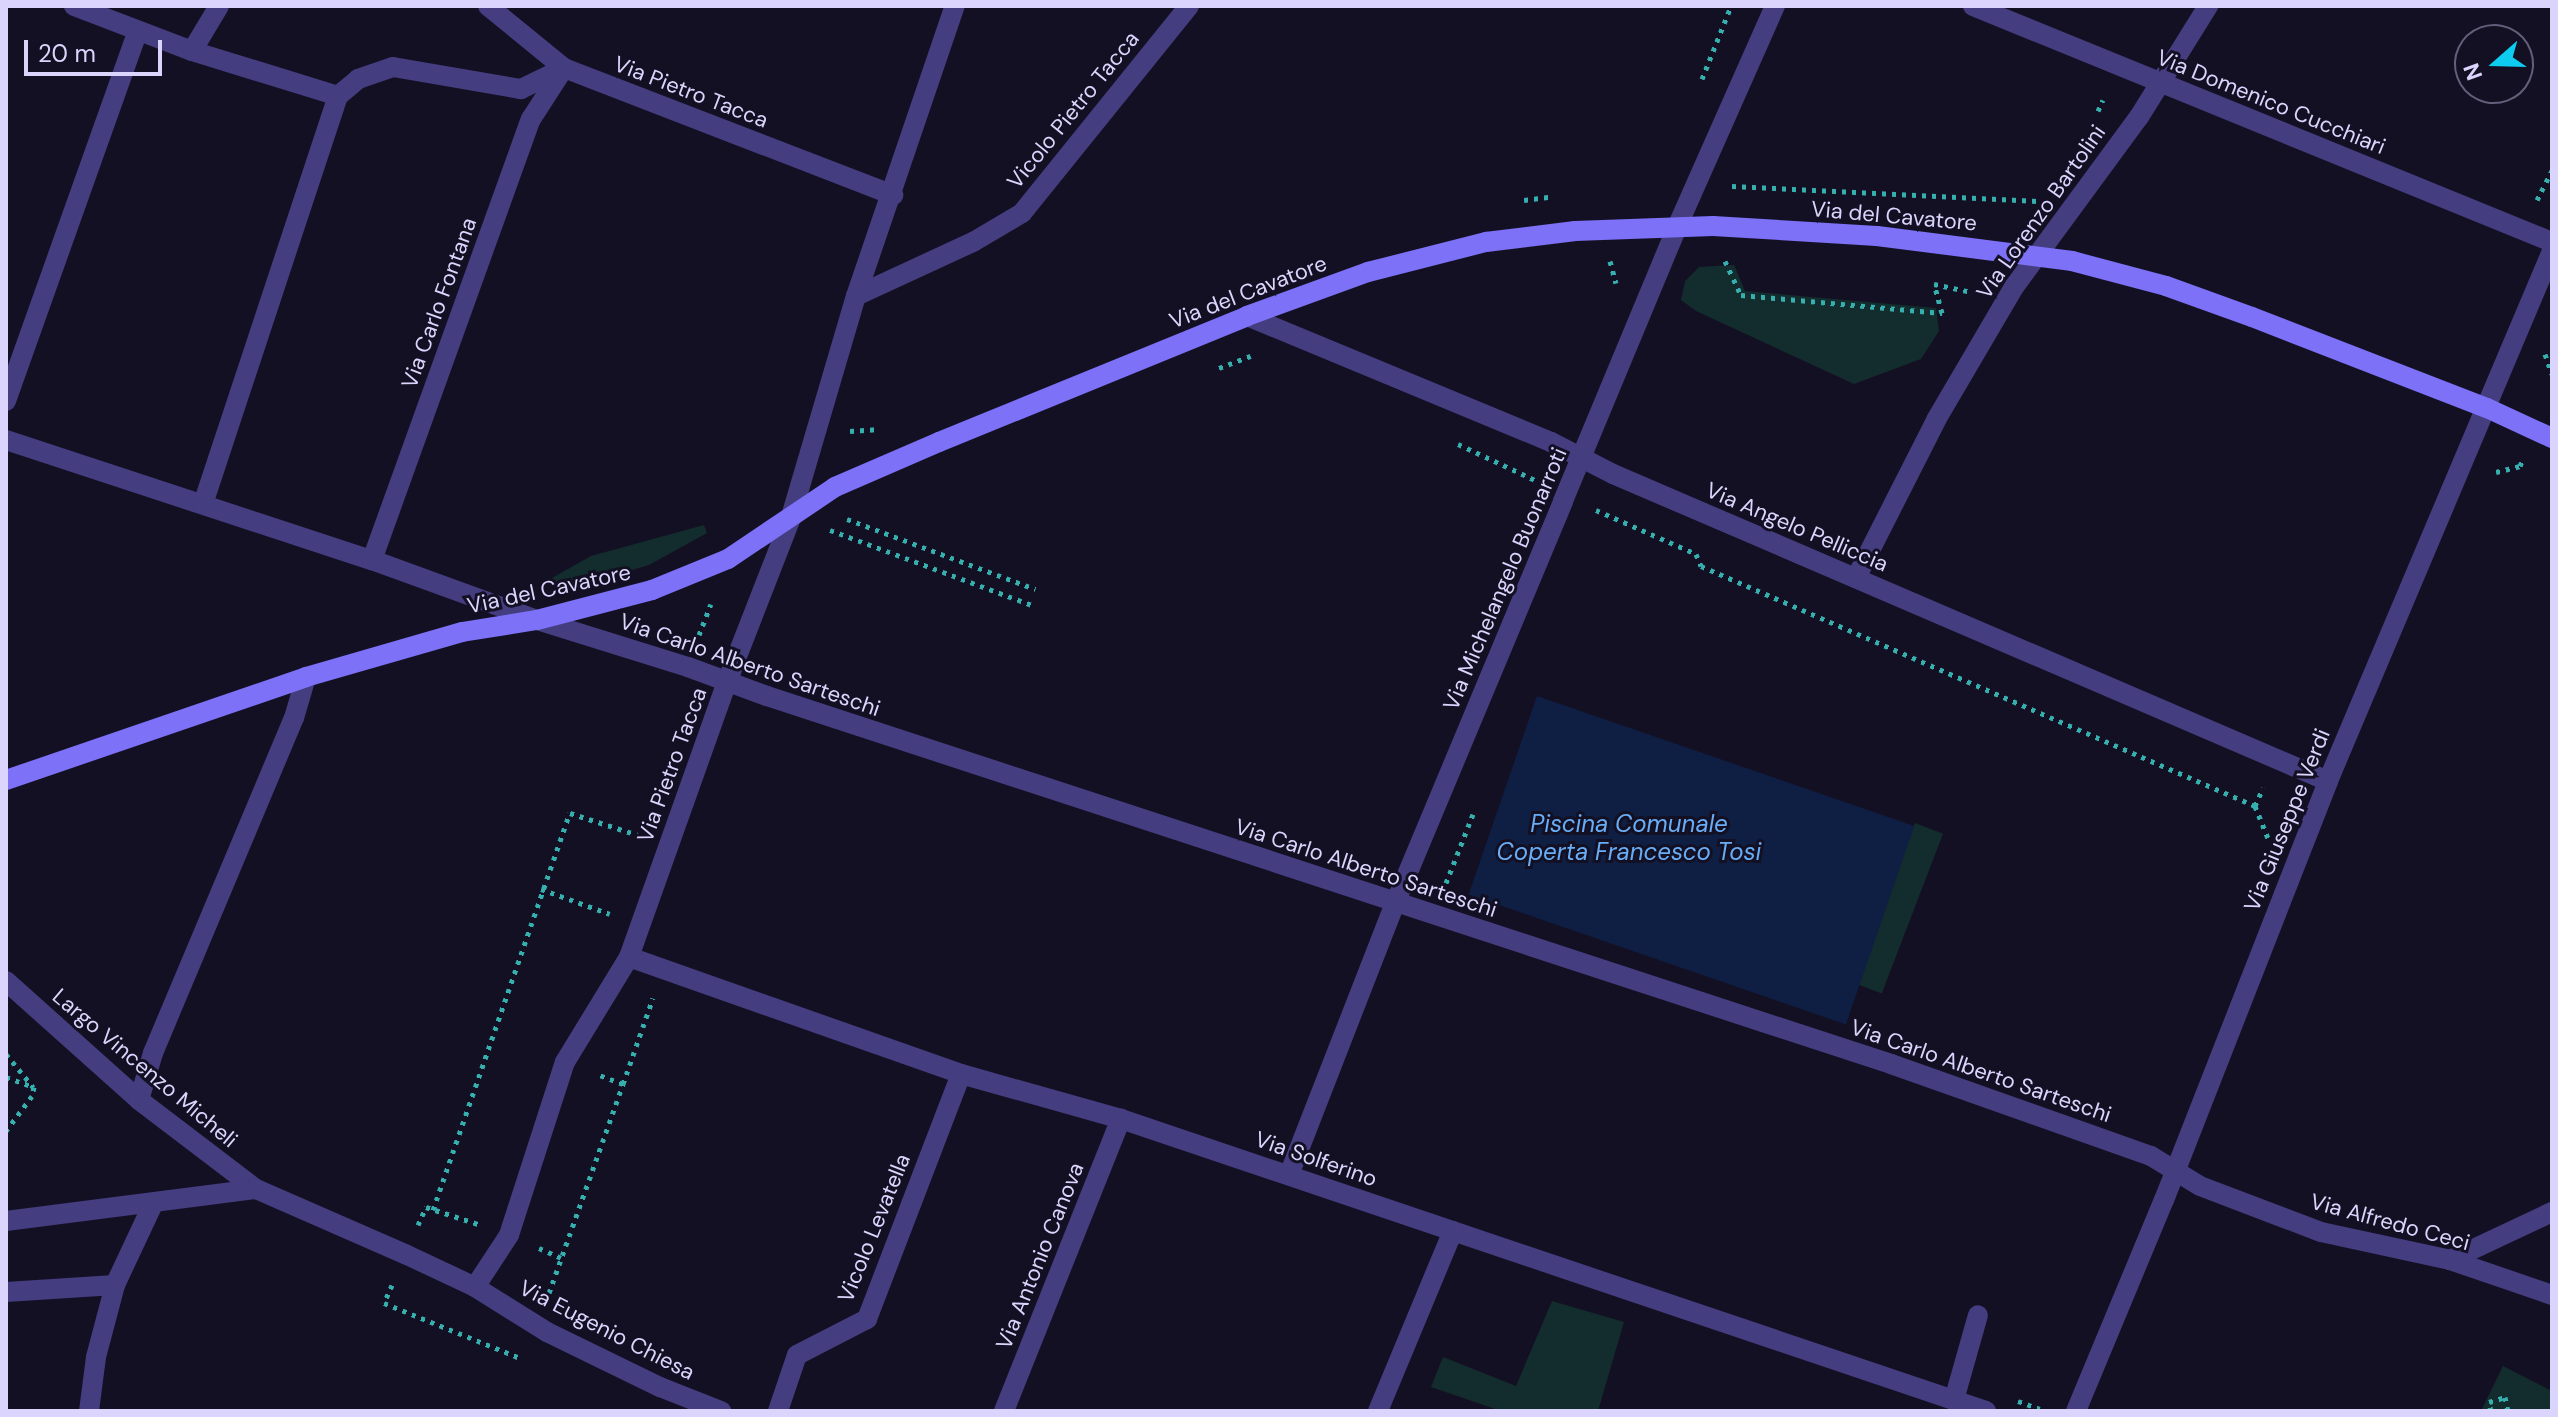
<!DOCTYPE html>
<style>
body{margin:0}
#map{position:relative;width:2558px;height:1417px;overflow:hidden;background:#141023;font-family:"DM Sans",sans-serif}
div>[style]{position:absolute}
.green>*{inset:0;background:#132c2d;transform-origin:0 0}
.water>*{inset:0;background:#0f1f43;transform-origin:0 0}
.path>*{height:5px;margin-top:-2.5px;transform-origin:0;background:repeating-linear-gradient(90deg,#36afaf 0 4px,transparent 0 10px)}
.service>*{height:20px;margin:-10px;padding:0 10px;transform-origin:10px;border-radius:10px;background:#443d80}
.pedestrian>*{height:20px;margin:-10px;padding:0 10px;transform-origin:10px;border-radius:10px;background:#443d80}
.minor>*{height:20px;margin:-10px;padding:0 10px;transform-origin:10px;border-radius:10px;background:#443d80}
.secondary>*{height:20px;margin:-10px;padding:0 10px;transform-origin:10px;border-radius:10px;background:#7c71f7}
span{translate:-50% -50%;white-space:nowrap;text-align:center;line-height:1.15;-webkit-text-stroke:6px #141023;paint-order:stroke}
.street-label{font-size:22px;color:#dbd4fd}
.water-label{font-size:24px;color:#68adf7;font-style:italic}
.frame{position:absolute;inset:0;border:8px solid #dbd4fd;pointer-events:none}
.north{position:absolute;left:2454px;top:24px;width:80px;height:80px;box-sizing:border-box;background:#141023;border:2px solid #645e7a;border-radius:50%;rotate:250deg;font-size:22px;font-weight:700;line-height:32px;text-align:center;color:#dbd4fd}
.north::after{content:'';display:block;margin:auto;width:28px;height:36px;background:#0dccf0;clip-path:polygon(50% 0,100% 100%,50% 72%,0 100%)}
.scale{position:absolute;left:24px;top:40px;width:138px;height:36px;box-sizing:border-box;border:4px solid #dbd4fd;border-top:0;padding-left:10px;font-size:24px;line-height:28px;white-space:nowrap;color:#dbd4fd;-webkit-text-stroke:6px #141023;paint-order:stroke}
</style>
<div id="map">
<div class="green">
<div style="clip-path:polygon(1734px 265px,1745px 291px,1936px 308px,1939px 331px,1921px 359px,1854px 384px,1696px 311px,1681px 300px,1685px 281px,1699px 267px)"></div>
<div style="clip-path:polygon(704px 525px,707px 533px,649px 565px,591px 582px,543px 583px,591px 556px)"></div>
<div style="left:1915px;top:823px;width:30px;height:171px;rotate:21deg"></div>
<div style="clip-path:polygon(1552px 1301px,1624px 1322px,1598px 1411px,1501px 1411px,1431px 1387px,1443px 1357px,1516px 1386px)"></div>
<div style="clip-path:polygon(2503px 1366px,2552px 1391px,2552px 1411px,2481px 1411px)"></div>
</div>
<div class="water">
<div style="left:1537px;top:696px;width:399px;height:210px;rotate:19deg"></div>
</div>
<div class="path">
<div style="left:1702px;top:79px;width:79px;rotate:-68.3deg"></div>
<div style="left:2098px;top:111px;width:12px;rotate:-66deg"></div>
<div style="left:1732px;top:186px;width:305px;rotate:2.8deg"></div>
<div style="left:1524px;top:200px;width:26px;rotate:-7deg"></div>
<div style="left:2537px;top:200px;width:34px;rotate:-63deg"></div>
<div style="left:1610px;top:261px;width:23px;rotate:75deg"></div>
<div style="left:1725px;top:261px;width:38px;rotate:65deg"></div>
<div style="left:1741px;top:295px;width:202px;rotate:5.1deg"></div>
<div style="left:1942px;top:313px;width:30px;rotate:-105deg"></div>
<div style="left:1934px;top:284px;width:39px;rotate:12deg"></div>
<div style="left:2545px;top:354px;width:21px;rotate:71deg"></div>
<div style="left:1219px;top:368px;width:34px;rotate:-21deg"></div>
<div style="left:850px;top:431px;width:30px;rotate:-4deg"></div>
<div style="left:1458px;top:444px;width:85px;rotate:25.1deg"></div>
<div style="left:2496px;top:472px;width:25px;rotate:-14deg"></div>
<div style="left:2520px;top:466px;width:5px;rotate:-68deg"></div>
<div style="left:1596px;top:510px;width:109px;rotate:23.7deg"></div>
<div style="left:1696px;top:554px;width:13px;rotate:67deg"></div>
<div style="left:1701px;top:566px;width:604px;rotate:23.42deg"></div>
<div style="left:2255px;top:806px;width:37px;rotate:68deg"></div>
<div style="left:847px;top:519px;width:201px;rotate:20.4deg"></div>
<div style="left:830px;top:530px;width:215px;rotate:20.4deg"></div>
<div style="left:699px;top:635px;width:33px;rotate:-69deg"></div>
<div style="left:2255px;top:806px;width:20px;rotate:-66deg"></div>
<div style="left:1446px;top:883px;width:74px;rotate:-68.6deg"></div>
<div style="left:541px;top:889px;width:73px;rotate:19.9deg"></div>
<div style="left:6px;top:1054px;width:43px;rotate:50.7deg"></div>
<div style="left:6px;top:1077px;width:30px;rotate:20deg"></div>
<div style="left:34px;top:1087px;width:9px;rotate:103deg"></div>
<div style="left:32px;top:1096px;width:44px;rotate:126.6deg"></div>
<div style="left:623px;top:1084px;width:91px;rotate:-70.8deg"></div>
<div style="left:433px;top:1210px;width:420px;rotate:-71deg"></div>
<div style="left:570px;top:813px;width:71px;rotate:17.9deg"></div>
<div style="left:418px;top:1225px;width:20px;rotate:-66deg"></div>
<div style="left:426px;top:1207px;width:55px;rotate:18.1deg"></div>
<div style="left:539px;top:1248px;width:24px;rotate:24deg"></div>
<div style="left:392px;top:1285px;width:20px;rotate:114deg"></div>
<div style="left:384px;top:1303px;width:147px;rotate:22deg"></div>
<div style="left:549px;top:1293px;width:222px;rotate:-70.5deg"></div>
<div style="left:623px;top:1084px;width:28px;rotate:-159deg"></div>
<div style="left:2018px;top:1401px;width:23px;rotate:20deg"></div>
<div style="left:2491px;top:1411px;width:9px;rotate:-103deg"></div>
<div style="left:2489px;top:1402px;width:17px;rotate:-17deg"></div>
<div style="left:2505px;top:1397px;width:14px;rotate:78deg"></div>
</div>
<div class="service">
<div style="left:6px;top:1292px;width:109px;rotate:-3.7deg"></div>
<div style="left:1954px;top:1400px;width:88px;rotate:-74.2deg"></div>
</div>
<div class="pedestrian">
<div style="left:2450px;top:1260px;width:113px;rotate:-25.2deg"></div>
</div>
<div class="minor">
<div style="left:74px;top:6px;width:126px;rotate:20.9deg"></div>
<div style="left:192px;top:51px;width:153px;rotate:17.1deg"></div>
<div style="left:338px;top:96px;width:26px;rotate:-40deg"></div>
<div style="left:358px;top:79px;width:37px;rotate:-19deg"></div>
<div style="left:393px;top:67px;width:130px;rotate:9.8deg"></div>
<div style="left:521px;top:89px;width:48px;rotate:-26deg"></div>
<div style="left:488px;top:6px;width:98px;rotate:39.2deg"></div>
<div style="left:564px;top:68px;width:353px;rotate:21.1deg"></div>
<div style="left:1973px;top:6px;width:625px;rotate:22.18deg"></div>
<div style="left:192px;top:51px;width:52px;rotate:-59deg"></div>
<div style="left:856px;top:296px;width:129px;rotate:-24.8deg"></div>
<div style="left:973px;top:242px;width:57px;rotate:-30.6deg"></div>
<div style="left:1022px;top:213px;width:266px;rotate:-51.1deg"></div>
<div style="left:1247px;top:316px;width:329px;rotate:22.5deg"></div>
<div style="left:1551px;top:442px;width:70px;rotate:27.3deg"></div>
<div style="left:1613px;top:474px;width:778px;rotate:23.24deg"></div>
<div style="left:6px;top:401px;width:393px;rotate:-70.4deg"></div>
<div style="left:6px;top:440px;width:385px;rotate:18.2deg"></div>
<div style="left:372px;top:560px;width:176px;rotate:20deg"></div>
<div style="left:537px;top:620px;width:158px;rotate:17.3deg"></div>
<div style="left:688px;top:667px;width:84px;rotate:20.2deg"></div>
<div style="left:767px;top:696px;width:1183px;rotate:18.13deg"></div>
<div style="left:1891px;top:1064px;width:276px;rotate:19.5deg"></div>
<div style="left:2151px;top:1156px;width:57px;rotate:31.5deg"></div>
<div style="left:2200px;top:1186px;width:129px;rotate:20.8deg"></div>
<div style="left:2321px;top:1232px;width:132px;rotate:12.2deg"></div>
<div style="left:2450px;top:1260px;width:108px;rotate:18.9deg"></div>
<div style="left:203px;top:504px;width:430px;rotate:-71.7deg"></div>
<div style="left:372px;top:560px;width:469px;rotate:-70.2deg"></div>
<div style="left:531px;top:119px;width:61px;rotate:-57.1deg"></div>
<div style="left:1856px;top:578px;width:177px;rotate:-63.1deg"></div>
<div style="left:1936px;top:420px;width:154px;rotate:-59.6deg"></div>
<div style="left:2014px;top:287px;width:211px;rotate:-53.7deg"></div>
<div style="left:2139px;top:117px;width:131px;rotate:-58.1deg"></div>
<div style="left:629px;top:957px;width:352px;rotate:19.4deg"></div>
<div style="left:961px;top:1074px;width:166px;rotate:15.7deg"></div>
<div style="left:1121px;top:1119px;width:913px;rotate:18.65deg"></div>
<div style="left:6px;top:981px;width:178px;rotate:41.8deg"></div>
<div style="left:139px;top:1100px;width:147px;rotate:37.3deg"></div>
<div style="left:139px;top:1100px;width:49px;rotate:-73.4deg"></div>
<div style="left:153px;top:1053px;width:363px;rotate:-67.2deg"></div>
<div style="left:294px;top:718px;width:43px;rotate:-73.7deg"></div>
<div style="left:1289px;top:1175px;width:294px;rotate:-68.7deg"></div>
<div style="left:1396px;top:901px;width:433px;rotate:-67.3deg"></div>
<div style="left:1563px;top:501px;width:297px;rotate:-67.4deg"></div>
<div style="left:1677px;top:227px;width:242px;rotate:-66.1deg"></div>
<div style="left:6px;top:1221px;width:252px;rotate:-7.3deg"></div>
<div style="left:256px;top:1189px;width:163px;rotate:23.6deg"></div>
<div style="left:405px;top:1254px;width:77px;rotate:25.2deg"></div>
<div style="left:475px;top:1287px;width:85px;rotate:32deg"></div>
<div style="left:547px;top:1332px;width:126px;rotate:26deg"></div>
<div style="left:660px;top:1387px;width:66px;rotate:21.5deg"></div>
<div style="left:475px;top:1287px;width:62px;rotate:-56.8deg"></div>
<div style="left:509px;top:1235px;width:182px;rotate:-72.1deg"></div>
<div style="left:565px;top:1062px;width:123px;rotate:-58.6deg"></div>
<div style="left:629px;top:957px;width:292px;rotate:-70.4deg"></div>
<div style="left:727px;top:682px;width:174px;rotate:-68.7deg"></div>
<div style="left:790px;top:520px;width:234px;rotate:-73.6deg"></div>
<div style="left:856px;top:296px;width:306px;rotate:-71.2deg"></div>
<div style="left:89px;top:1411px;width:54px;rotate:-82.6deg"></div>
<div style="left:96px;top:1357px;width:74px;rotate:-75.2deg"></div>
<div style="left:115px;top:1285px;width:89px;rotate:-64.9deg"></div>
<div style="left:778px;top:1411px;width:59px;rotate:-71.3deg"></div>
<div style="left:797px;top:1355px;width:79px;rotate:-27.2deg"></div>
<div style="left:867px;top:1319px;width:262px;rotate:-69deg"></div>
<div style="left:1004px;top:1411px;width:315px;rotate:-68.2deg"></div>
<div style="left:1378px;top:1411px;width:195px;rotate:-67.4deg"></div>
<div style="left:2076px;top:1411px;width:229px;rotate:-67.4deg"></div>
<div style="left:2164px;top:1200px;width:450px;rotate:-68.6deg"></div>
<div style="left:2328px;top:781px;width:575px;rotate:-67.09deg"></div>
</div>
<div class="secondary">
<div style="left:6px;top:780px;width:317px;rotate:-18.9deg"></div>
<div style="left:306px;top:677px;width:162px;rotate:-16.1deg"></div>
<div style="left:462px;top:632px;width:76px;rotate:-9.1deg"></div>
<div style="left:537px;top:620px;width:119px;rotate:-14.6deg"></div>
<div style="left:652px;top:590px;width:82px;rotate:-22.2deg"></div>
<div style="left:728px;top:559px;width:129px;rotate:-33.9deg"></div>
<div style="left:835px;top:487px;width:113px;rotate:-23.4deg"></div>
<div style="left:939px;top:442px;width:333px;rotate:-22.2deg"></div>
<div style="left:1247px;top:316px;width:129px;rotate:-20deg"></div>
<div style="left:1368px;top:272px;width:122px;rotate:-14.3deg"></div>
<div style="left:1486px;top:242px;width:90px;rotate:-7deg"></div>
<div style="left:1575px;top:231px;width:138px;rotate:-2.1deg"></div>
<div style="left:1713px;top:226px;width:164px;rotate:3.5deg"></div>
<div style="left:1877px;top:236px;width:197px;rotate:7.3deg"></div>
<div style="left:2072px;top:261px;width:97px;rotate:14.9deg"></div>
<div style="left:2166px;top:286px;width:91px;rotate:19.8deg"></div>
<div style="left:2252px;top:317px;width:252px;rotate:21.2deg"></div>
<div style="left:2487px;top:408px;width:72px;rotate:24.8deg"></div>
</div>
<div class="street-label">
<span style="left:691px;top:92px;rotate:21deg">Via Pietro Tacca</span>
<span style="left:2271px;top:102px;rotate:22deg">Via Domenico Cucchiari</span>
<span style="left:1073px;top:110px;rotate:-51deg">Vicolo Pietro Tacca</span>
<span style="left:2041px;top:212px;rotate:-55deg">Via Lorenzo Bartolini</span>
<span style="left:1894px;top:216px;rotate:5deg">Via del Cavatore</span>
<span style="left:1248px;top:292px;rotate:-21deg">Via del Cavatore</span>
<span style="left:439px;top:303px;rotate:-70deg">Via Carlo Fontana</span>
<span style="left:1797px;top:527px;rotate:23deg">Via Angelo Pelliccia</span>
<span style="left:1505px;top:579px;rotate:-67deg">Via Michelangelo Buonarroti</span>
<span style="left:549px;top:589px;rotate:-12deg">Via del Cavatore</span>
<span style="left:750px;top:665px;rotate:19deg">Via Carlo Alberto Sarteschi</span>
<span style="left:672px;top:765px;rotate:-70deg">Via Pietro Tacca</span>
<span style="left:2287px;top:820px;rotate:-68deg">Via Giuseppe Verdi</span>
<span style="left:1366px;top:868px;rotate:18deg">Via Carlo Alberto Sarteschi</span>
<span style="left:145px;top:1068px;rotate:40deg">Largo Vincenzo Micheli</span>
<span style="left:1981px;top:1071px;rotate:19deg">Via Carlo Alberto Sarteschi</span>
<span style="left:1316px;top:1159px;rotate:19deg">Via Solferino</span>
<span style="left:2390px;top:1222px;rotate:15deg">Via Alfredo Ceci</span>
<span style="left:874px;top:1228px;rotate:-68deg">Vicolo Levatella</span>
<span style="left:1040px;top:1256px;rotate:-68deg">Via Antonio Canova</span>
<span style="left:607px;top:1330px;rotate:27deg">Via Eugenio Chiesa</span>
</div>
<div class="water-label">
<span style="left:1629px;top:838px">Piscina Comunale<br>Coperta Francesco Tosi</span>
</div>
<div class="frame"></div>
<div class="north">N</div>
<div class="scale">20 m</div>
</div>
